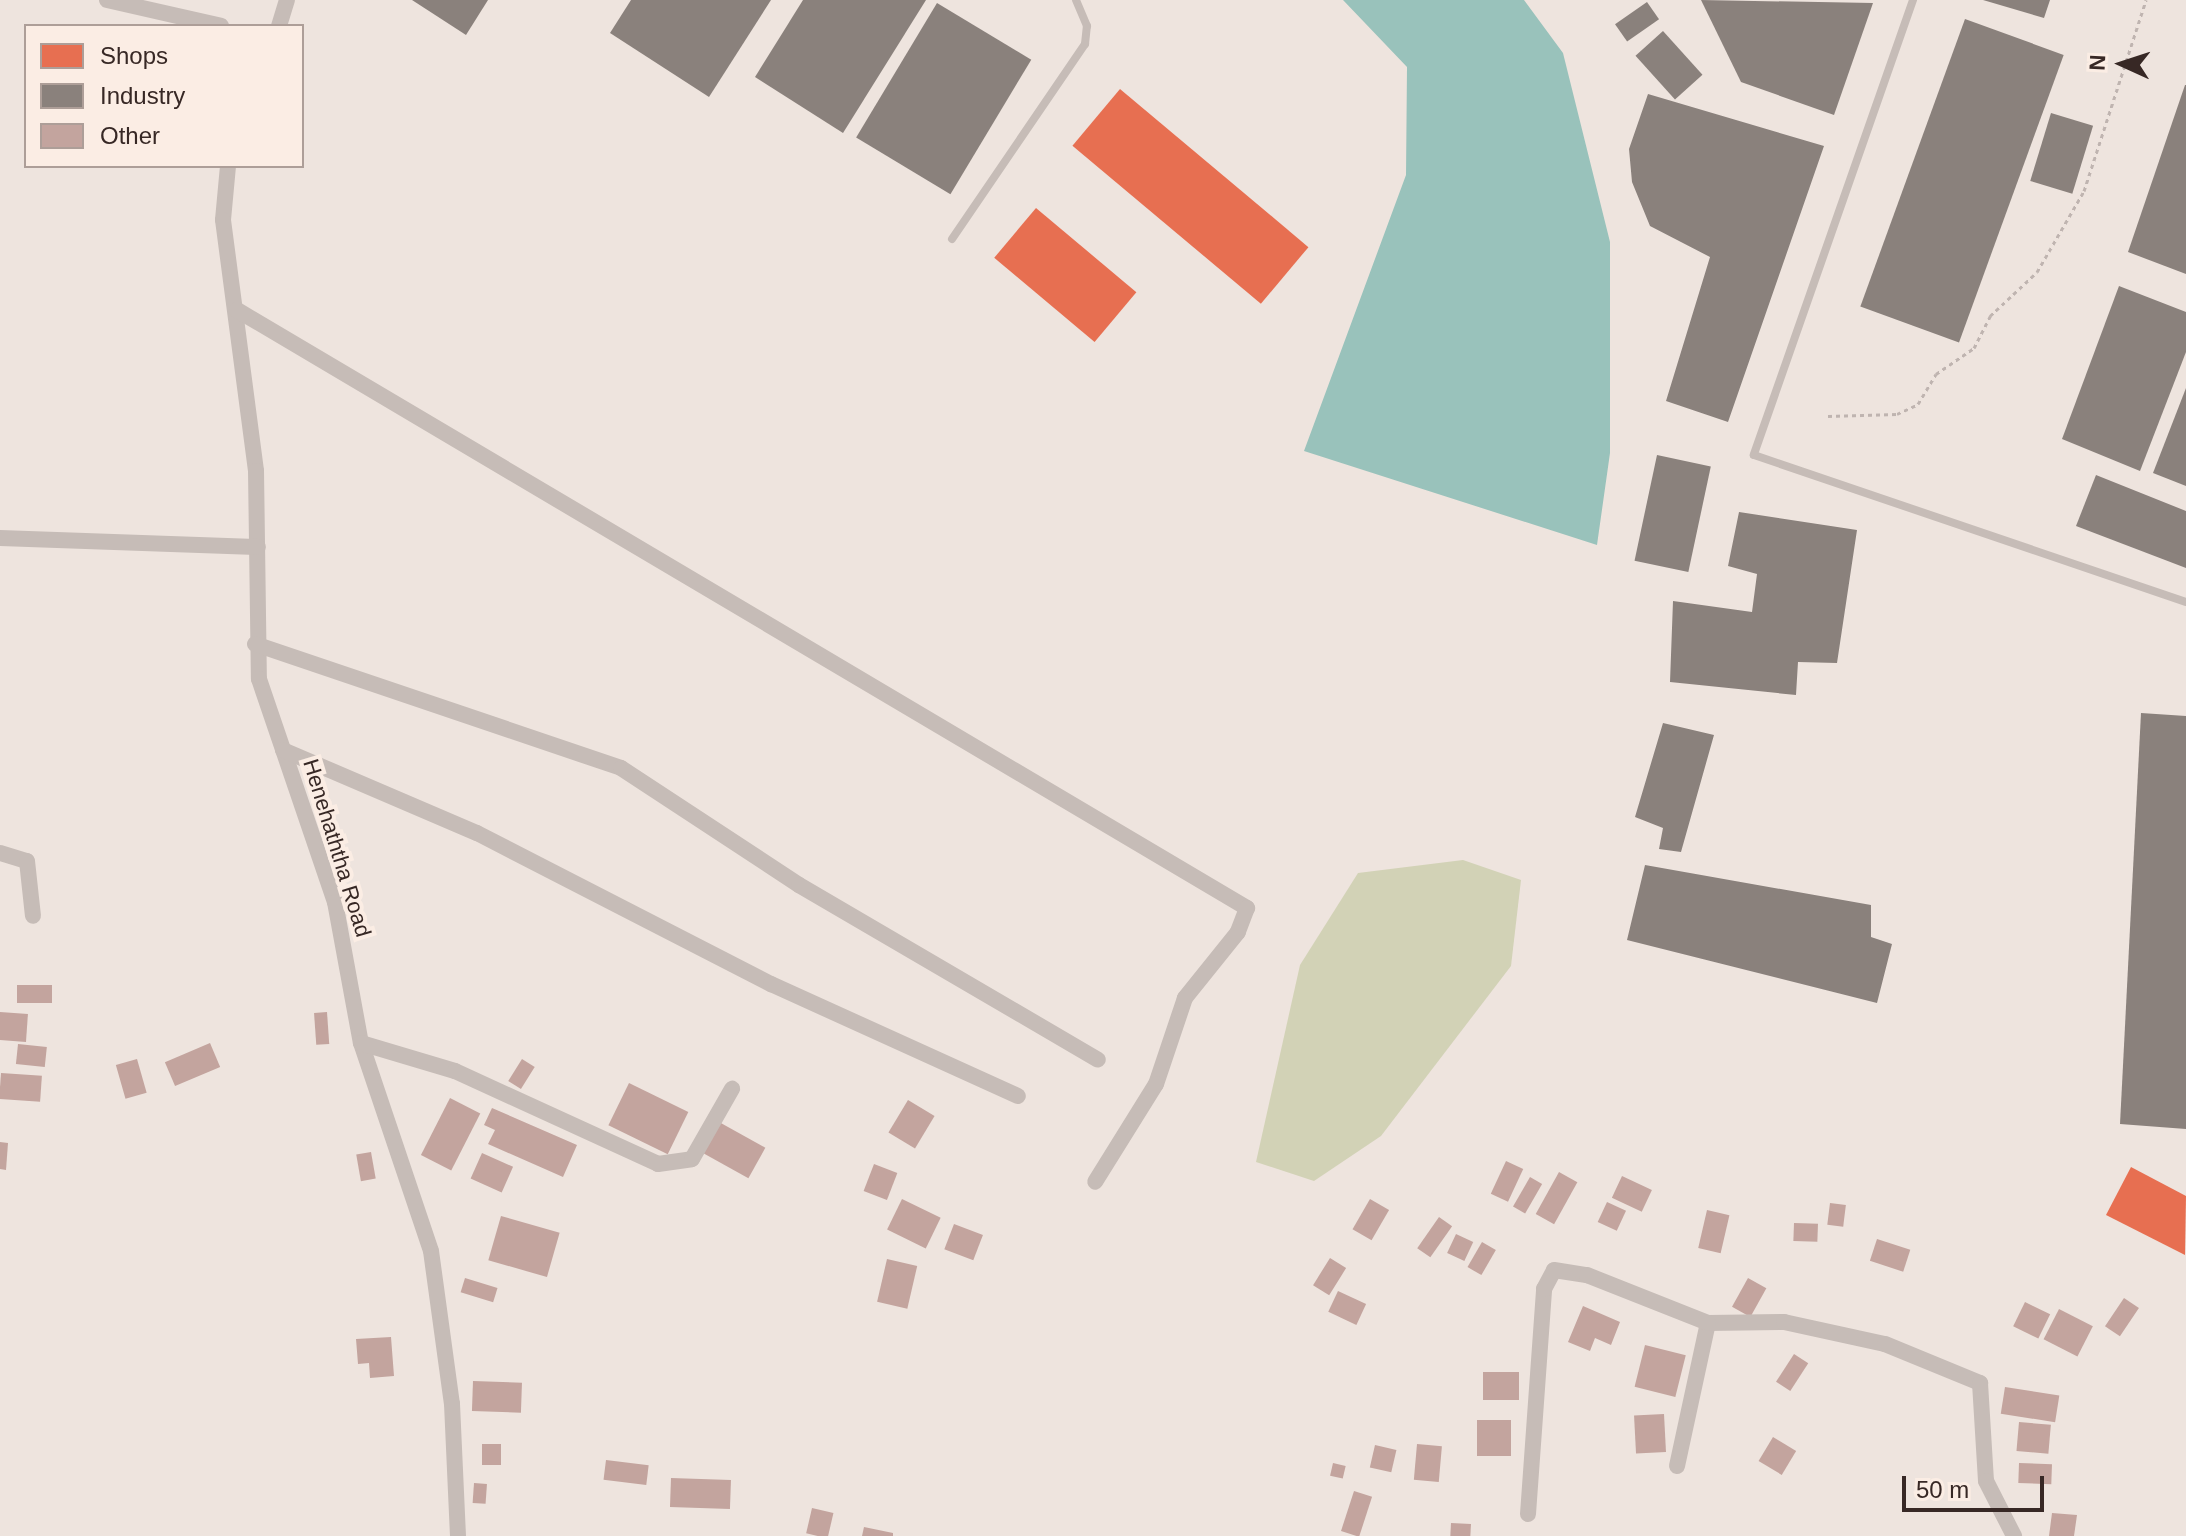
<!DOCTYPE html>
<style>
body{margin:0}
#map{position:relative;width:2186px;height:1536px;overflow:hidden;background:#eee4de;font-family:Arial,sans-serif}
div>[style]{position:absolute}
.green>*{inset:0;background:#d2d2b6}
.water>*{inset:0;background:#99c2bb}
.shops>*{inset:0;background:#e76f51;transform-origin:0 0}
.industry>*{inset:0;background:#8a817c;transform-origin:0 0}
.building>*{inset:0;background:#c3a49e;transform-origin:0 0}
.path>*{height:3px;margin-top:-1.5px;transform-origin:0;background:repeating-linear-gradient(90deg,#bfb4b0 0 4px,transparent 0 8px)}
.lane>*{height:8px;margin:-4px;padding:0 4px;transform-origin:4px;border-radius:4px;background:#c6bcb7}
.street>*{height:16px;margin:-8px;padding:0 8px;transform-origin:8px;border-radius:8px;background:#c6bcb7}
span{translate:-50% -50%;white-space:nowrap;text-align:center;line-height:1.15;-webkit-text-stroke:8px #fbede4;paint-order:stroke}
.street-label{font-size:22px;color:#372825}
.legend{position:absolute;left:24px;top:24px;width:280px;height:144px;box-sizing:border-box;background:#fbede4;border:2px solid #ad9e98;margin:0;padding:10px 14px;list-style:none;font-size:24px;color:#372825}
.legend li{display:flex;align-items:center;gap:16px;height:40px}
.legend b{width:40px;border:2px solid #ad9e98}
.north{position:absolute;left:2082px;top:24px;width:80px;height:80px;-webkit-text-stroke:6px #fbede4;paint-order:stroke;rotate:273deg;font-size:22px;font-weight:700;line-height:32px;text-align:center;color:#372825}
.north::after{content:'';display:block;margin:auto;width:28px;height:36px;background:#372825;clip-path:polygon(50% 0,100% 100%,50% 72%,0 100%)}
.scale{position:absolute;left:1902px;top:1476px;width:142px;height:36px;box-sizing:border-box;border:4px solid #372825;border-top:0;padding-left:10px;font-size:24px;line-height:28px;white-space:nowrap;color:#372825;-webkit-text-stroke:6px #fbede4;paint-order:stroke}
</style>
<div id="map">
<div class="green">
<div style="clip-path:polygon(1463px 860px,1521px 880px,1511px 966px,1381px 1136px,1314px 1181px,1256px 1162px,1300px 965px,1358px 873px)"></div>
</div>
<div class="water">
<div style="clip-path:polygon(1343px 0,1524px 0,1563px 53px,1610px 242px,1610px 453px,1597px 545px,1304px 451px,1406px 175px,1407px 67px)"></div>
</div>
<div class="shops">
<div style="left:1120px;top:89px;width:246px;height:74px;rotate:40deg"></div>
<div style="left:1036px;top:208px;width:131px;height:65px;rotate:40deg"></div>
<div style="clip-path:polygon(2131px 1167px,2186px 1196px,2185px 1255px,2106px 1215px)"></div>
</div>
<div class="industry">
<div style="clip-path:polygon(412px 0,488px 0,466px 35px)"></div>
<div style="clip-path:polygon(631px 0,771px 0,709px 97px,610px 33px)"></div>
<div style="clip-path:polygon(803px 0,926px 0,843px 133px,755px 77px)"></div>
<div style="clip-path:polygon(1701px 0,1873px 3px,1834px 115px,1741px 82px)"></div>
<div style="clip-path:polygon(1983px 0,2050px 0,2044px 18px)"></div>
<div style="left:1647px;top:2px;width:21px;height:39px;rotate:55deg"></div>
<div style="left:937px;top:3px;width:110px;height:157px;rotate:31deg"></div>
<div style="left:1965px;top:19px;width:105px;height:306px;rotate:20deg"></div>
<div style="left:1663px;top:31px;width:59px;height:37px;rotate:48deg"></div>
<div style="clip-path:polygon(2185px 85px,2186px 85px,2186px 274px,2128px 252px)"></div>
<div style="clip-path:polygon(1648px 94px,1824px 146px,1728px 422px,1666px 401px,1710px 257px,1650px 226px,1632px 182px,1629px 149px)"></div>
<div style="left:2051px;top:113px;width:44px;height:71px;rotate:17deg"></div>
<div style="clip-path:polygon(2119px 286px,2186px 312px,2186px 352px,2140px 471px,2062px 439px)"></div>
<div style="clip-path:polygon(2186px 388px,2186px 486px,2153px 473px)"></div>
<div style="left:1657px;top:455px;width:55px;height:108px;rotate:12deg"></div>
<div style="clip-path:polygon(2096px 475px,2186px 511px,2186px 568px,2076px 526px)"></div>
<div style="clip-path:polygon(1739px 512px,1857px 530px,1837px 663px,1798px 662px,1796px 695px,1670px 682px,1673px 601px,1752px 612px,1757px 574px,1728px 566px)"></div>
<div style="clip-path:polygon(2141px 713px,2186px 716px,2186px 1129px,2120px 1124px)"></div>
<div style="clip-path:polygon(1663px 723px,1714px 735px,1681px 852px,1659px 849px,1663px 828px,1635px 817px)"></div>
<div style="clip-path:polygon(1645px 865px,1871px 905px,1871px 937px,1892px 944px,1877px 1003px,1627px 940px)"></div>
</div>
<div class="building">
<div style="left:52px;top:985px;width:18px;height:35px;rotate:90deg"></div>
<div style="left:0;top:1012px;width:28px;height:28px;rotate:4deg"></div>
<div style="left:327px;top:1012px;width:32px;height:13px;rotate:86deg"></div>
<div style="left:210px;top:1043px;width:26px;height:49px;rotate:67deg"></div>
<div style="left:18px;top:1044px;width:29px;height:20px;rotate:6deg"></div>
<div style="left:137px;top:1059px;width:35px;height:22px;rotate:74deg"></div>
<div style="left:522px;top:1059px;width:15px;height:26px;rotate:32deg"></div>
<div style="left:1px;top:1073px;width:41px;height:26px;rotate:4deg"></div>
<div style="left:629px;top:1083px;width:66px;height:47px;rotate:26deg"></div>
<div style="left:450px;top:1098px;width:34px;height:64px;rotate:27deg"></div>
<div style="left:908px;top:1100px;width:31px;height:38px;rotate:31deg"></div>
<div style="clip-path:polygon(492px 1108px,577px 1145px,563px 1177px,488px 1144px,495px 1130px,484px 1125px)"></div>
<div style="left:719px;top:1122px;width:53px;height:35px;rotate:29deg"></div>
<div style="clip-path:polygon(0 1142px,8px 1143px,6px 1170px,0 1169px)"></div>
<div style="left:371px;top:1152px;width:27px;height:15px;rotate:80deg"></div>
<div style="left:482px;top:1153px;width:34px;height:28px;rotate:24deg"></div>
<div style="left:1506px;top:1161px;width:19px;height:36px;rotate:25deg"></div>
<div style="left:874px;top:1164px;width:25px;height:29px;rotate:21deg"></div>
<div style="left:1559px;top:1172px;width:21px;height:48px;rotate:29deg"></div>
<div style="left:1622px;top:1176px;width:33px;height:24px;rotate:25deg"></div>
<div style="left:1530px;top:1177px;width:14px;height:34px;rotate:30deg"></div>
<div style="left:902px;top:1199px;width:43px;height:34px;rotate:26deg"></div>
<div style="left:1370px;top:1199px;width:22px;height:35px;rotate:30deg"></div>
<div style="left:1607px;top:1202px;width:21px;height:22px;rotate:25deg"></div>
<div style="left:1830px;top:1203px;width:16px;height:22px;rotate:7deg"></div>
<div style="left:1707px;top:1210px;width:23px;height:39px;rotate:13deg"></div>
<div style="left:501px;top:1216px;width:61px;height:46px;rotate:16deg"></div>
<div style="left:1439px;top:1217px;width:16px;height:38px;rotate:35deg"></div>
<div style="left:1794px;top:1223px;width:24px;height:18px;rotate:2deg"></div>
<div style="left:954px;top:1224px;width:31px;height:27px;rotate:21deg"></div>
<div style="left:1456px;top:1234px;width:19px;height:21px;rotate:25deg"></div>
<div style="left:1877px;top:1239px;width:35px;height:23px;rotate:18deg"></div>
<div style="left:1482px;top:1242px;width:16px;height:29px;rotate:30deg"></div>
<div style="left:1330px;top:1258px;width:19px;height:32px;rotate:32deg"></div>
<div style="left:887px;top:1259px;width:31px;height:44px;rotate:13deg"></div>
<div style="left:465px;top:1278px;width:34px;height:15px;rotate:17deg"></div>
<div style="left:1748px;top:1278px;width:21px;height:33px;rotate:29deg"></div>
<div style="left:1338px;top:1291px;width:31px;height:23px;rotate:25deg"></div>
<div style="left:2124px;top:1298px;width:18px;height:34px;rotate:34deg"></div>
<div style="left:2025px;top:1302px;width:28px;height:27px;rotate:26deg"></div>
<div style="clip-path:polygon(1583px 1306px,1620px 1322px,1611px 1345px,1595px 1338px,1590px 1351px,1568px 1342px)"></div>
<div style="left:2059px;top:1309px;width:38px;height:34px;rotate:27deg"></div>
<div style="clip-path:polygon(391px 1337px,394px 1376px,370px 1378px,369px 1363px,358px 1364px,356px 1339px)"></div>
<div style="left:1645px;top:1345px;width:42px;height:43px;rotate:14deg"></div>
<div style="left:1794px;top:1354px;width:17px;height:33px;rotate:33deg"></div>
<div style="left:1483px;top:1372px;width:36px;height:28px"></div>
<div style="left:473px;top:1381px;width:49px;height:30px;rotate:2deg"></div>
<div style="left:2005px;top:1387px;width:55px;height:27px;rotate:9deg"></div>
<div style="left:1664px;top:1414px;width:38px;height:30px;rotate:87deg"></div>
<div style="left:1511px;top:1420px;width:36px;height:34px;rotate:90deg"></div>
<div style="left:2019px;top:1422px;width:32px;height:29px;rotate:5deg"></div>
<div style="left:1773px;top:1437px;width:27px;height:28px;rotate:31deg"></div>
<div style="left:482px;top:1444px;width:19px;height:21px"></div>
<div style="left:1417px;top:1444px;width:25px;height:36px;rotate:5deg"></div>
<div style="left:1375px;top:1445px;width:22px;height:23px;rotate:13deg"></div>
<div style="left:606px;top:1460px;width:43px;height:20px;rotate:7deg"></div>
<div style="left:1333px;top:1463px;width:13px;height:13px;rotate:13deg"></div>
<div style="left:2019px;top:1463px;width:33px;height:20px;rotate:2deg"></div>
<div style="left:671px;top:1478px;width:60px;height:29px;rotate:2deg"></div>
<div style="left:474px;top:1483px;width:13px;height:20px;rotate:4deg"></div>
<div style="left:1354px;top:1491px;width:19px;height:42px;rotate:18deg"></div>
<div style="left:812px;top:1508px;width:22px;height:26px;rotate:13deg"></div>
<div style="clip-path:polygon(2052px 1513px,2077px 1515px,2074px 1536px,2049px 1536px)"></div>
<div style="left:1451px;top:1523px;width:20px;height:13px;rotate:3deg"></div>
<div style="clip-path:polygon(864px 1527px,893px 1533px,893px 1536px,862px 1536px)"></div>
</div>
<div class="path">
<div style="left:1828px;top:416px;width:69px;rotate:-1.7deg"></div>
<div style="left:1897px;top:414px;width:23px;rotate:-25deg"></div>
<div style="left:1918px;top:404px;width:35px;rotate:-59deg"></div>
<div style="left:1936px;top:374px;width:46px;rotate:-34.4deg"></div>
<div style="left:1974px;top:348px;width:36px;rotate:-63deg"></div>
<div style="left:1990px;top:316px;width:64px;rotate:-43.1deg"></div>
<div style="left:2037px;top:272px;width:94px;rotate:-59.9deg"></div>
<div style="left:2084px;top:191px;width:201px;rotate:-72deg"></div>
</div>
<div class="lane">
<div style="left:1913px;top:0;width:482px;rotate:109.3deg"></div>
<div style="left:1754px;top:455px;width:456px;rotate:18.8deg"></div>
<div style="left:952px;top:239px;width:236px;rotate:-55.7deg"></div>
<div style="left:1085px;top:44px;width:18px;rotate:-84deg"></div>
<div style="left:1087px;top:26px;width:28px;rotate:-113deg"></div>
</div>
<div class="street">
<div style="left:107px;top:0;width:117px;rotate:12.8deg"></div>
<div style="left:279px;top:26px;width:27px;rotate:-73deg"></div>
<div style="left:228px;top:166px;width:54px;rotate:95.3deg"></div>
<div style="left:223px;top:220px;width:253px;rotate:82.5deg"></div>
<div style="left:256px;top:471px;width:208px;rotate:89.2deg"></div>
<div style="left:259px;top:679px;width:236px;rotate:71.2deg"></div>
<div style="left:335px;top:902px;width:143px;rotate:79.6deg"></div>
<div style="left:361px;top:1043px;width:219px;rotate:71.4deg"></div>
<div style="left:431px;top:1251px;width:154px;rotate:82.2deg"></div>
<div style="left:452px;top:1404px;width:132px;rotate:87.4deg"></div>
<div style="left:237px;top:310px;width:1174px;rotate:30.63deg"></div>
<div style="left:1247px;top:908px;width:26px;rotate:111deg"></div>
<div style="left:1238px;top:932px;width:85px;rotate:128.8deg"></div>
<div style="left:1185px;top:998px;width:91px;rotate:108.6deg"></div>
<div style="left:1156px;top:1084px;width:115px;rotate:121.9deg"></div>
<div style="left:0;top:538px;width:258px;rotate:2deg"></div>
<div style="left:255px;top:644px;width:386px;rotate:18.7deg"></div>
<div style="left:621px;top:768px;width:213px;rotate:33.3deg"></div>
<div style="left:799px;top:885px;width:346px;rotate:30.3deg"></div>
<div style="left:283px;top:750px;width:211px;rotate:23.2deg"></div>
<div style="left:477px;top:833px;width:331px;rotate:27.2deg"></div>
<div style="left:771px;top:984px;width:271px;rotate:24.4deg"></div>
<div style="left:0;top:853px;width:28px;rotate:17deg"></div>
<div style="left:27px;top:861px;width:55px;rotate:83.8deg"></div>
<div style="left:361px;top:1043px;width:98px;rotate:16.6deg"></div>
<div style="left:455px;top:1071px;width:223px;rotate:24.6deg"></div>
<div style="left:658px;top:1164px;width:34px;rotate:-8deg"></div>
<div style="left:692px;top:1159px;width:81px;rotate:-60.3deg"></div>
<div style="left:1677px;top:1466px;width:146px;rotate:-77.8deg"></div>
<div style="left:1708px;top:1323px;width:76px;rotate:-0.8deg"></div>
<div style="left:1784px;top:1322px;width:103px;rotate:12.3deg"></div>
<div style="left:1885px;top:1344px;width:103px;rotate:22.3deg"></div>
<div style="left:1980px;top:1383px;width:98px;rotate:86.5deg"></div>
<div style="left:1986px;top:1481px;width:62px;rotate:63deg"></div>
<div style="left:1528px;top:1514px;width:226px;rotate:-85.9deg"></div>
<div style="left:1544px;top:1289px;width:21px;rotate:-62deg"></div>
<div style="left:1554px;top:1270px;width:33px;rotate:9deg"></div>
<div style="left:1587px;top:1275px;width:130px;rotate:21.6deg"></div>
</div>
<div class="street-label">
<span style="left:337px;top:848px;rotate:73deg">Henehaththa Road</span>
</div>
<ul class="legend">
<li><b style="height:22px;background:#e76f51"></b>Shops</li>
<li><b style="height:22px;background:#8a817c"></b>Industry</li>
<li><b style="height:22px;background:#c3a49e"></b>Other</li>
</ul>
<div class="north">N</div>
<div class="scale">50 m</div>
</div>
